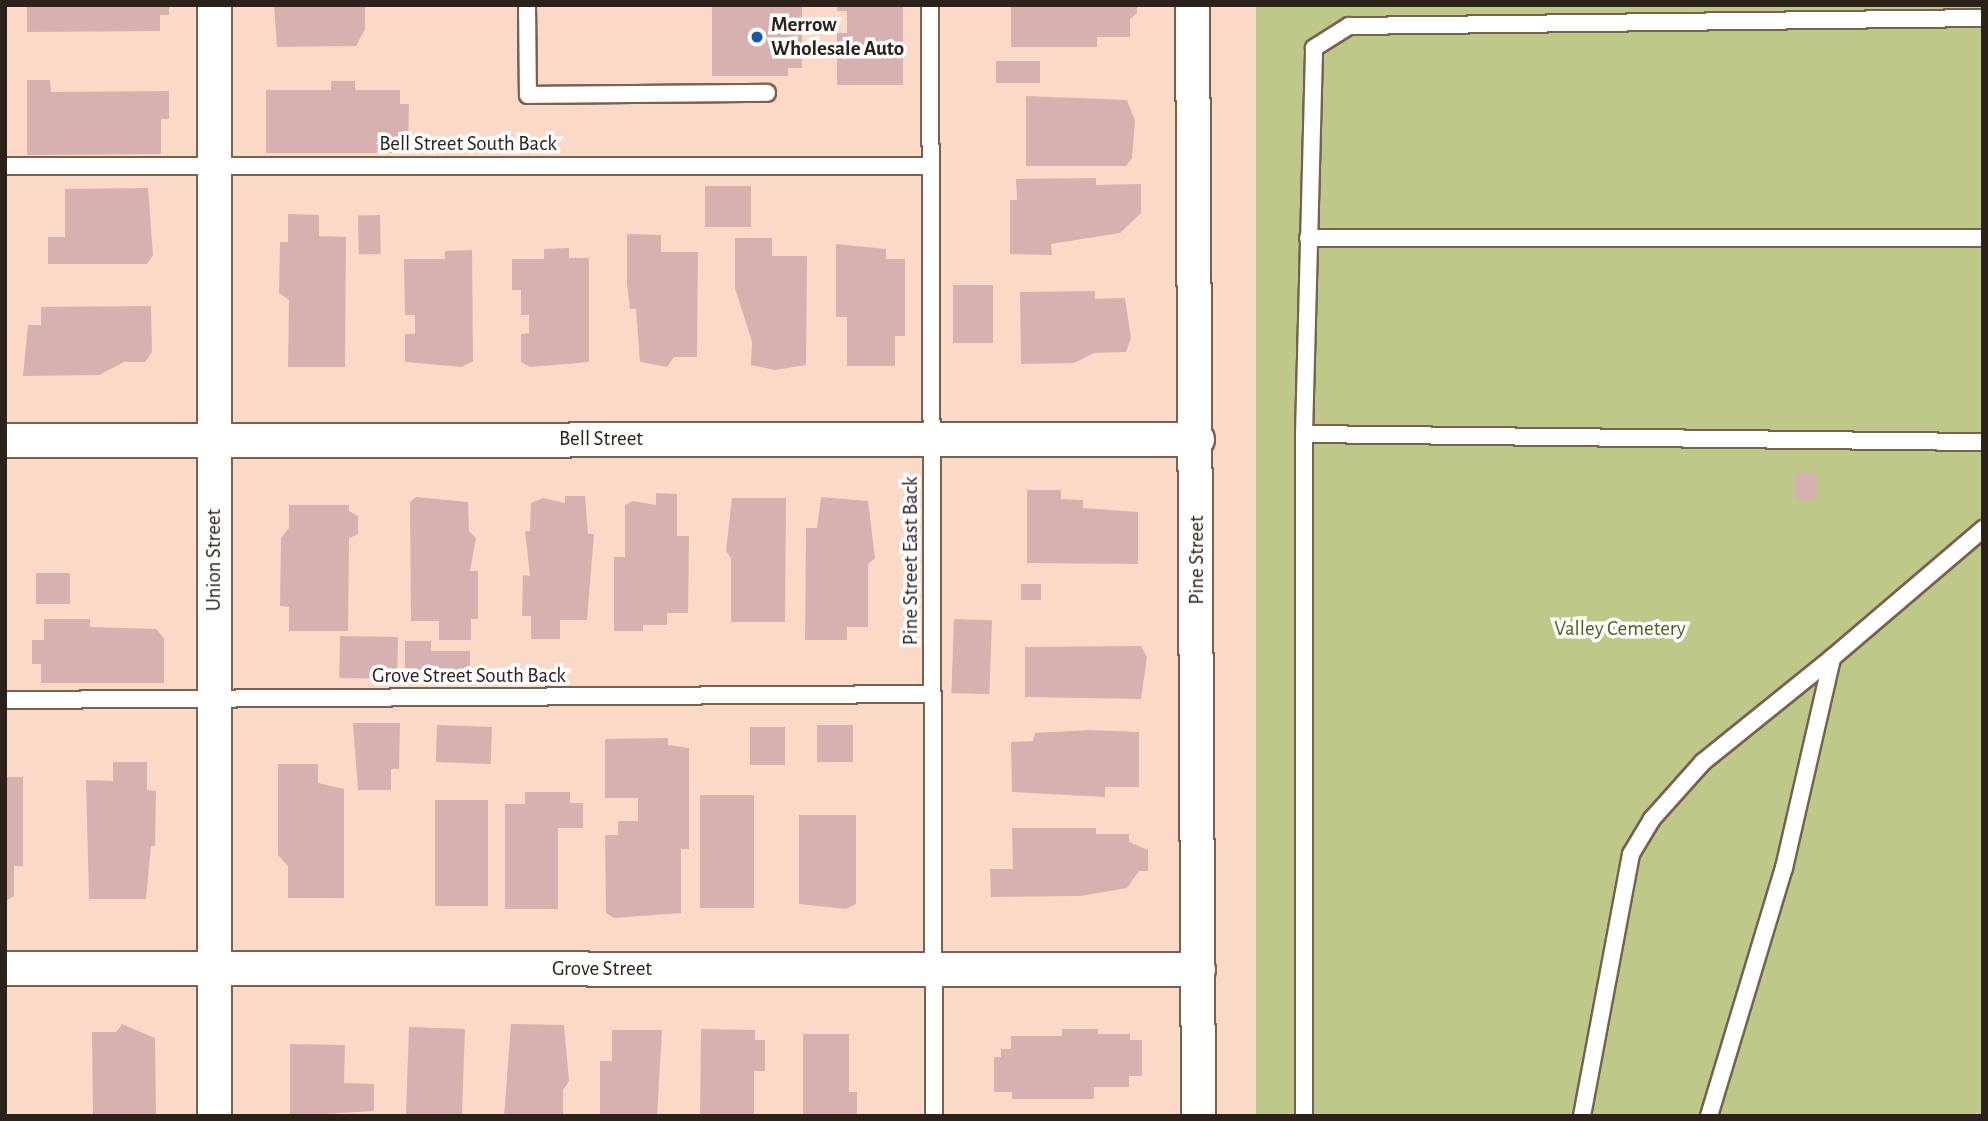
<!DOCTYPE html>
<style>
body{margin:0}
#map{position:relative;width:1988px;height:1121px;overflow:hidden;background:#fadac7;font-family:"Alegreya Sans",sans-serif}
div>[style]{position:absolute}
.green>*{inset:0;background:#bec888;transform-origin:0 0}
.building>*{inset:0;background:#d7b1af;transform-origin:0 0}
.roads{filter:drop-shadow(2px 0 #7b5f4f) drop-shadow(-2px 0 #7b5f4f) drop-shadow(0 2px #7b5f4f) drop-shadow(0 -2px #7b5f4f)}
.lane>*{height:16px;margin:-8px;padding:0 8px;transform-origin:8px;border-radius:8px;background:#fff}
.street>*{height:33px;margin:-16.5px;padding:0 16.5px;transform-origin:16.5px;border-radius:16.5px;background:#fff}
.dots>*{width:19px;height:19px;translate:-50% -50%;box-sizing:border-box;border:4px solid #fff;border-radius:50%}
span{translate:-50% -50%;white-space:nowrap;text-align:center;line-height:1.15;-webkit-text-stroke:7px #fff;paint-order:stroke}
.poi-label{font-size:21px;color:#2d221b;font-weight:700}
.left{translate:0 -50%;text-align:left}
.street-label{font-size:21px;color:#2d221b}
.park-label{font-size:21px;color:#555c21}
.frame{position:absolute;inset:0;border:7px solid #2d221b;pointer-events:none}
</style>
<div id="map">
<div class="green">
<div style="left:1256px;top:5px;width:727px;height:1111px"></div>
</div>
<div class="building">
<div style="clip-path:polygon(27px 5px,169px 5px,169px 15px,160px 15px,160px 31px,27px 32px)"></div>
<div style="clip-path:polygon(274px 5px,365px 5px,365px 29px,356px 46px,277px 47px)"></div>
<div style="clip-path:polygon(712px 5px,802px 5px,802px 68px,788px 68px,788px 76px,712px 76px)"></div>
<div style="clip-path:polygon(837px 5px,903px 5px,903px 85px,837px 85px,837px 33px,847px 33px,847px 11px,837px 11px)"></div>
<div style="clip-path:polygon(1011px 5px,1137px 5px,1137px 13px,1130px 19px,1130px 37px,1097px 37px,1097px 47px,1011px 47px)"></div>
<div style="left:996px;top:61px;width:44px;height:22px"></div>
<div style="clip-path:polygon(27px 80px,50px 80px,51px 92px,169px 91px,169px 119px,161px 119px,161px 154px,27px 155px)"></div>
<div style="clip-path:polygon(331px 81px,355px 81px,355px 90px,400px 90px,400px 104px,409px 104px,408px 147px,400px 147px,400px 153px,266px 153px,266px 90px,331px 90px)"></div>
<div style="clip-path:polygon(1026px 96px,1127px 100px,1135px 121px,1132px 158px,1126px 166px,1026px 166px)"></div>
<div style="clip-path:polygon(1096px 178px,1096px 185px,1141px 184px,1141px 213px,1120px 233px,1051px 244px,1052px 255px,1010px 254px,1010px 200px,1017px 200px,1016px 179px)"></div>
<div style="left:705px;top:186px;width:46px;height:41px"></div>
<div style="clip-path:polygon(148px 188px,153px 255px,147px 264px,48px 264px,48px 237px,65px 237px,65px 189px)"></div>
<div style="clip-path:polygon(288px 214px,319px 215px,319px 236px,346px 237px,345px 367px,288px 367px,289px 300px,279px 293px,280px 242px,288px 242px)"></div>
<div style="left:380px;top:215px;width:39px;height:22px;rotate:89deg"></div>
<div style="clip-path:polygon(627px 234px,661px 235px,661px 252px,698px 252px,697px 357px,674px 357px,667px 367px,640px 362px,636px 309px,630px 309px,627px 284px)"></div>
<div style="clip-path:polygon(735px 238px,772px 238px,772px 256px,807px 256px,806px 365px,775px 370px,751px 365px,752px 342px,735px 288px)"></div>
<div style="clip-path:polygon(836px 244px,886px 249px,886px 259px,905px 259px,905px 336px,895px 336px,895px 366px,847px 366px,847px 317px,836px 317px)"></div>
<div style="clip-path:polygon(569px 248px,569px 258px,589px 258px,589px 362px,530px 367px,521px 362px,521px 334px,529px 333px,529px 315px,521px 315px,521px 290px,512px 290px,512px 259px,544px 259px,544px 249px)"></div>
<div style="clip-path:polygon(472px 250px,473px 361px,462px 367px,405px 362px,405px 334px,415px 334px,415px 315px,405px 315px,404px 259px,445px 259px,445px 251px)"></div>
<div style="left:953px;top:285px;width:40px;height:58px"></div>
<div style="clip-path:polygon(1095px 291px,1095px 299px,1125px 298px,1131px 338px,1126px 352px,1094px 353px,1074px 363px,1021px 364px,1020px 292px)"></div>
<div style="clip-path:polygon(151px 306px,152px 352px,145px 362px,124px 362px,99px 375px,23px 376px,28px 325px,41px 325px,41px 307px)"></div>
<div style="left:1795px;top:473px;width:22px;height:27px"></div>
<div style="clip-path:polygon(1027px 490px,1061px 490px,1061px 499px,1083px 500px,1083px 508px,1138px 512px,1138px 564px,1027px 563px)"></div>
<div style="clip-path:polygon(656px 493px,677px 494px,677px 536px,689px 536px,688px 613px,667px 613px,667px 625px,643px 625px,643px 631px,614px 631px,614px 557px,625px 557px,625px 505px,633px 501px,656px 505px)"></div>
<div style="clip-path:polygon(565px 496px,585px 496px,588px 534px,594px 534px,587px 620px,560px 620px,560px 639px,531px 639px,531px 616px,522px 616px,523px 575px,530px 576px,525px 531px,530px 531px,531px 503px,543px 498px,565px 503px)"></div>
<div style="clip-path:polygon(416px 497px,468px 502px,469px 531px,476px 538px,470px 571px,478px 571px,478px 619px,471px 619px,471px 640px,439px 640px,439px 621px,411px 621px,410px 502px)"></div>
<div style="clip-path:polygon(821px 497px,868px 501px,875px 558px,868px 564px,868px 627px,847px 627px,847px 640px,805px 640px,806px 528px,817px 528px)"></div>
<div style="clip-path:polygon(732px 498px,786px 498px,785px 622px,731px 622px,731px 558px,726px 551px)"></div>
<div style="clip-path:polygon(289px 505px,349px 505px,349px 511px,358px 516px,358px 534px,349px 538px,348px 631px,289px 631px,289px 607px,280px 606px,281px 538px,289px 528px)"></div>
<div style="left:36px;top:573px;width:34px;height:31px"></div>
<div style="left:1021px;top:584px;width:20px;height:16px"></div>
<div style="clip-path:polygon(44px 619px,90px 619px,90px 627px,156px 629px,164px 638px,164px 683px,41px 683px,41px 664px,32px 664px,32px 640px,44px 640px)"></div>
<div style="left:954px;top:619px;width:38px;height:74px;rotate:2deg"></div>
<div style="left:340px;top:636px;width:58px;height:42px;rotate:1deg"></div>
<div style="clip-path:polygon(405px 641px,431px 641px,431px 651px,470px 651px,470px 684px,405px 684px)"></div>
<div style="clip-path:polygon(1141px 646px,1147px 657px,1141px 699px,1025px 697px,1025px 647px)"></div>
<div style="clip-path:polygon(353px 723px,400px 723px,399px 769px,391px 769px,391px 790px,358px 790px)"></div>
<div style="left:437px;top:725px;width:55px;height:37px;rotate:2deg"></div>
<div style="left:817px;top:725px;width:36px;height:37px"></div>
<div style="left:750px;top:727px;width:35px;height:38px"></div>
<div style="clip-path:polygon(1089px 730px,1139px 732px,1139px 787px,1105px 787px,1105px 797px,1012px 792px,1011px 742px,1033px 741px,1035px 733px)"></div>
<div style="clip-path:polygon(668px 738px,668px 745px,689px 748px,689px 849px,681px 849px,681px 913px,614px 918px,606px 913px,605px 835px,618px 835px,618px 821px,638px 821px,638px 798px,605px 798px,605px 739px)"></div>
<div style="clip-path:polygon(113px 762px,147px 762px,147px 790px,156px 791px,155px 846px,151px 846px,146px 899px,89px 899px,86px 780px,113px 781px)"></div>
<div style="clip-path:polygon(278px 764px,318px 764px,318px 783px,344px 789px,344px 898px,288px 898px,288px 866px,278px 855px)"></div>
<div style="clip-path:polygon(5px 777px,23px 777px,23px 866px,14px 866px,14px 896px,5px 901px)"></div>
<div style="clip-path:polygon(525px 792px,570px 792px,570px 803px,583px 803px,583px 828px,558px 828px,558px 909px,505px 909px,505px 804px,525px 804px)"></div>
<div style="left:700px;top:795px;width:54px;height:113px"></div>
<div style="left:435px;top:800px;width:53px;height:106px"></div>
<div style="clip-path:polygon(799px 815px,856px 815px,856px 904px,846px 909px,799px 904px)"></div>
<div style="clip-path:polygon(1012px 828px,1096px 828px,1096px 834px,1129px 834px,1129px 842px,1148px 850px,1148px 871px,1139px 871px,1127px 888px,1080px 896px,991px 897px,990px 869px,1013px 869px)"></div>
<div style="clip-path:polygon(122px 1024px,155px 1038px,156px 1116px,93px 1116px,92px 1032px,116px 1032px)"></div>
<div style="clip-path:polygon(511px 1024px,564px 1025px,569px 1081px,563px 1090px,563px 1116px,504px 1116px)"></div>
<div style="left:409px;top:1027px;width:56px;height:89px;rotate:2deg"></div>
<div style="clip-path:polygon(701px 1029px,755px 1030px,755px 1040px,765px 1040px,765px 1071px,754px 1071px,754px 1116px,700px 1116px)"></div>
<div style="clip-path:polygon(1062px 1029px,1098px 1029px,1098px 1034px,1130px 1034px,1130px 1040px,1142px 1040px,1142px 1076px,1129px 1076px,1129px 1087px,1094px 1087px,1094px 1099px,1012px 1099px,1012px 1092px,994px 1092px,994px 1057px,1001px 1057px,1001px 1049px,1011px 1049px,1011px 1036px,1062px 1036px)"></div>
<div style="clip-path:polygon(612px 1030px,662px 1030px,657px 1116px,600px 1116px,600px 1061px,612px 1061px)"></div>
<div style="clip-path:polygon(803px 1034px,849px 1034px,849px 1092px,857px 1092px,857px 1116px,803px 1116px)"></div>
<div style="clip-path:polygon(290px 1044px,345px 1045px,344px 1083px,374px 1084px,374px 1111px,290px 1116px)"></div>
</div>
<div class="roads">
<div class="lane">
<div style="left:527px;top:5px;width:90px;rotate:89.4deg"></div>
<div style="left:528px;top:95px;width:239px;rotate:-0.5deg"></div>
<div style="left:930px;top:5px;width:1111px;rotate:89.79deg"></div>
<div style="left:5px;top:166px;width:925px"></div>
<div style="left:1308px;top:238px;width:675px"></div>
<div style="left:1304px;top:434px;width:679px;rotate:0.68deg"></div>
<div style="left:5px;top:700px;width:927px;rotate:-0.37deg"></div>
<div style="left:1304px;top:1116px;width:682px;rotate:-90deg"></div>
<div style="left:1304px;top:434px;width:386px;rotate:-88.5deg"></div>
<div style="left:1314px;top:48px;width:41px;rotate:-32.2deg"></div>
<div style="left:1349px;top:26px;width:634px;rotate:-0.72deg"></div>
<div style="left:1582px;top:1116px;width:267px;rotate:-79.4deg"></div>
<div style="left:1631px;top:854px;width:41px;rotate:-59deg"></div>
<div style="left:1652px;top:819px;width:76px;rotate:-48.2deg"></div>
<div style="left:1703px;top:762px;width:166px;rotate:-38.9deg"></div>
<div style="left:1709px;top:1116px;width:259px;rotate:-73.2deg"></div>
<div style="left:1784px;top:868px;width:215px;rotate:-77.1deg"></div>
<div style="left:1832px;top:658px;width:199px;rotate:-40.5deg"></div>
</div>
<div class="street">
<div style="left:1192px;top:5px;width:1111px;rotate:89.69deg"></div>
<div style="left:5px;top:440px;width:1192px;rotate:-0.05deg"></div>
<div style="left:5px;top:968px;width:1193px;rotate:0.05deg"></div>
<div style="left:214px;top:1116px;width:1111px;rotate:-90deg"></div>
</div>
</div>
<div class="dots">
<div style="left:757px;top:37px;background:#1758a8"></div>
</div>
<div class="poi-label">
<span class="left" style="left:771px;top:37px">Merrow<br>Wholesale Auto</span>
</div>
<div class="street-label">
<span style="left:468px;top:144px">Bell Street South Back</span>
<span style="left:601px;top:439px">Bell Street</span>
<span style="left:214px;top:560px;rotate:-90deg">Union Street</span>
<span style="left:1197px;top:560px;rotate:-90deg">Pine Street</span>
<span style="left:911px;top:561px;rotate:-90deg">Pine Street East Back</span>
<span style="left:469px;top:676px">Grove Street South Back</span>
<span style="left:602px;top:969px">Grove Street</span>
</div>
<div class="park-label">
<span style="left:1620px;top:629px">Valley Cemetery</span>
</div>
<div class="frame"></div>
</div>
